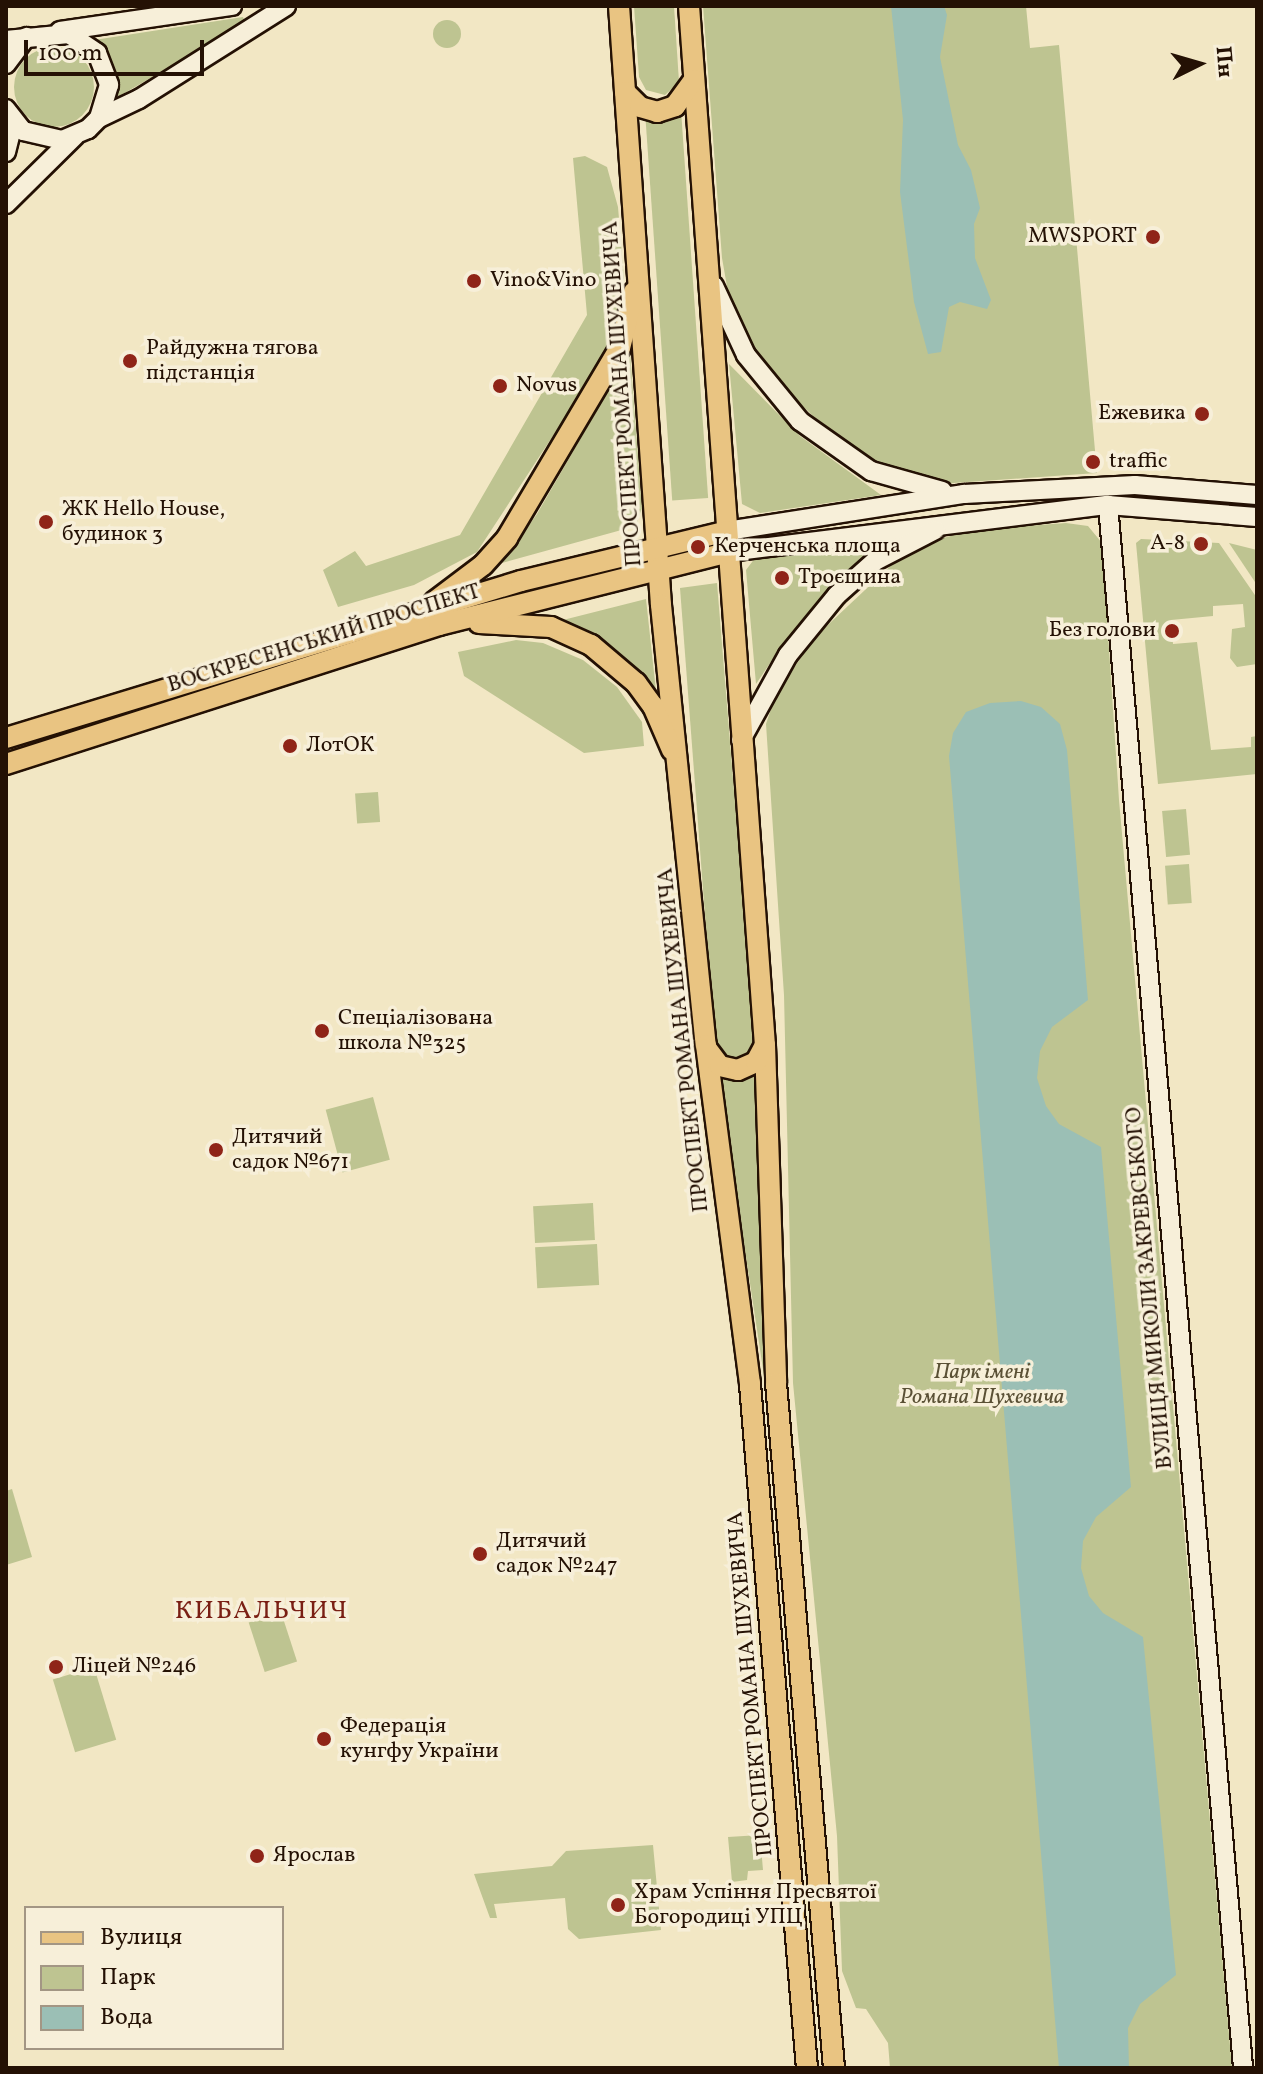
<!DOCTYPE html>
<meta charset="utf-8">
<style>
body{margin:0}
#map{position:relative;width:1263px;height:2074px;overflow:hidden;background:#f2e7c4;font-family:Vollkorn,serif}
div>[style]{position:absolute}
.green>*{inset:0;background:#bec491;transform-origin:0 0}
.round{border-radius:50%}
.water>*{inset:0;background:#9bbfb5}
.roads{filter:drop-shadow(2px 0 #241104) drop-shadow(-2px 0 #241104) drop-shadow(0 2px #241104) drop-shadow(0 -2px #241104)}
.secondary>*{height:18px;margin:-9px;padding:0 9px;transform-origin:9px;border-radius:9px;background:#f7efd9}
.primary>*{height:20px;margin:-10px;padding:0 10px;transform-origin:10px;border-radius:10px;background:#e9c482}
.dots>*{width:22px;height:22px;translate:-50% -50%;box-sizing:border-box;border:4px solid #f7efd9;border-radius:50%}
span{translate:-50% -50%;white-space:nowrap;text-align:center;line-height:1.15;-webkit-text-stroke:7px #f7efd9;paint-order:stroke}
.poi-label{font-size:22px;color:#241104}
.right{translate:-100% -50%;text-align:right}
.left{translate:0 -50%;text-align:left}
.street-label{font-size:22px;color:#241104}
.park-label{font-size:22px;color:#5a5035;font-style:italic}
.quarter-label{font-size:26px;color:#7a1f14;letter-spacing:2px}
.frame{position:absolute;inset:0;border:8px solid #241104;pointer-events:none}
.legend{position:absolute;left:24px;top:1906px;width:260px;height:144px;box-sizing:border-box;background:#f7efd9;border:2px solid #a39684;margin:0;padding:10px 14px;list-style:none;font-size:24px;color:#241104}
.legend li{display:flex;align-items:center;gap:16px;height:40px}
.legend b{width:40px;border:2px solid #a39684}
.north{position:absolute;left:1159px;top:24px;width:80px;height:80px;-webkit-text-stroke:6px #f7efd9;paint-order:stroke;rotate:85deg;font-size:22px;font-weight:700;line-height:32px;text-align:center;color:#241104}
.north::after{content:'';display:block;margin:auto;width:28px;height:36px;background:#241104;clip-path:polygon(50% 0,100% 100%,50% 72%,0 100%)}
.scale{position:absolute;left:24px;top:40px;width:180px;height:36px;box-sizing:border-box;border:4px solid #241104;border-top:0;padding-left:10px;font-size:24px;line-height:28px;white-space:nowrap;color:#241104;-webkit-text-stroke:6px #f7efd9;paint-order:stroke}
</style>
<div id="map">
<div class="green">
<div style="clip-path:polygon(634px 6px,674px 6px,679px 82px,665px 95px,646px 90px,639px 77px)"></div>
<div style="clip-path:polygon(703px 6px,1026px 6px,1030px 48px,1059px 45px,1097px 473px,939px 484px,886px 469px,813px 416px,762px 367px,729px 298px,722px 258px)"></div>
<div style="clip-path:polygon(243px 17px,245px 22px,118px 97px,112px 65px,94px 40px)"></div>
<div class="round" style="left:433px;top:20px;width:28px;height:28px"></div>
<div class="round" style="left:14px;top:47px;width:80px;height:80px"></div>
<div style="left:681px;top:110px;width:389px;height:36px;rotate:86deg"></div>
<div style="clip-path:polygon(585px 156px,607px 167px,618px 207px,624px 278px,613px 344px,477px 552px,414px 585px,338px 607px,323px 570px,355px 551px,366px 566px,460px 535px,587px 315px,573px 158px)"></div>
<div style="clip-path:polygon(630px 353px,642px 508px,636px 526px,502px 563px,537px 514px)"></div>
<div style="clip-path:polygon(729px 364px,800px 436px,881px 495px,760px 513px,742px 504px)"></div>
<div style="clip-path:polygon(1066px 523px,1088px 526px,1102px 543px,1119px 800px,1232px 2068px,890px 2068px,888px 2043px,866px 2009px,856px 2008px,842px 1971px,837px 1836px,793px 1383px,784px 995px,766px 724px,776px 694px,815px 637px,899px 558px,932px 541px,973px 530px)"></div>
<div style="clip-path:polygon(1141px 539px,1219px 543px,1257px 598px,1257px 664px,1237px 667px,1230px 658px,1232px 629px,1245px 627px,1243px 604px,1213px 606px,1213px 616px,1171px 620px,1173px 644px,1197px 642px,1211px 750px,1251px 747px,1251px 737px,1257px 736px,1257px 774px,1158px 784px,1136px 543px)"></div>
<div style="clip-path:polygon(880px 540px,783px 644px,756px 684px,746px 570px,755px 558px)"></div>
<div style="clip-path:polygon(1229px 543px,1257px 550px,1257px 585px)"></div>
<div style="clip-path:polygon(717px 583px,755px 1047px,735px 1061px,715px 1046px,680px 588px)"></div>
<div style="clip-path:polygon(646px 599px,656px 691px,609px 645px,563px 620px)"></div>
<div style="clip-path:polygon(516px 640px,543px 643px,583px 660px,617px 687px,642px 722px,644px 746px,584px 753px,464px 676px,458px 652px)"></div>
<div style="left:378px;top:792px;width:30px;height:23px;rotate:86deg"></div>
<div style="left:1186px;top:809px;width:46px;height:24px;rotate:85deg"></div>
<div style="left:1189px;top:864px;width:39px;height:24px;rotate:86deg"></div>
<div style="clip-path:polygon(758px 1073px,764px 1376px,719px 1078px,739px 1081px)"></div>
<div style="left:373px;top:1097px;width:65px;height:49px;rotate:75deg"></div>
<div style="left:593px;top:1203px;width:37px;height:60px;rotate:87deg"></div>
<div style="left:597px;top:1244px;width:41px;height:62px;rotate:87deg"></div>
<div style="clip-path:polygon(12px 1489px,32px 1557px,6px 1565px,6px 1491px)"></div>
<div style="left:281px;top:1612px;width:52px;height:34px;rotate:72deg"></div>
<div style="left:94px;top:1667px;width:76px;height:43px;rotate:73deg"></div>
<div style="clip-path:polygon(760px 1835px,763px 1870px,748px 1871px,747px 1880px,732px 1882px,728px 1837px)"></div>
<div style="clip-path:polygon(653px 1845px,661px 1930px,579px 1939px,568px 1929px,565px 1898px,494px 1904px,497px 1918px,490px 1918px,474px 1874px,552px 1866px,566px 1851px)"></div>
</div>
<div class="water">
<div style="clip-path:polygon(891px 6px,944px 6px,947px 15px,940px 57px,958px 145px,971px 170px,980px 208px,974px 224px,975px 258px,991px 300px,987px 309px,960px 302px,949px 307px,941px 352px,928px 354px,914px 302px,900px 192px,903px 120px)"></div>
<div style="clip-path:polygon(1021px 701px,1041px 707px,1060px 724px,1067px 750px,1088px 1000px,1052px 1027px,1040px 1051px,1037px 1078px,1046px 1106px,1059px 1124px,1101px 1147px,1131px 1487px,1096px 1517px,1083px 1541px,1081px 1568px,1089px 1596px,1103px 1613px,1143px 1637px,1176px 1975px,1140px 2004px,1128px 2028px,1129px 2068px,1059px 2068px,949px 756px,953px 733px,966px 712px,990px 703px)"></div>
</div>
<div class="roads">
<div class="secondary">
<div style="left:60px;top:31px;width:174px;rotate:-8.3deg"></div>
<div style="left:6px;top:40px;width:63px;rotate:-5.4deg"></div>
<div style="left:69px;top:34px;width:34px;rotate:34deg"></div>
<div style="left:97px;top:53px;width:34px;rotate:69deg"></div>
<div style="left:109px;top:85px;width:34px;rotate:107deg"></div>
<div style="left:99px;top:118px;width:16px;rotate:135deg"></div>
<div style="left:88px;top:129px;width:28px;rotate:157deg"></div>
<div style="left:62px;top:140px;width:40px;rotate:-167deg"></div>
<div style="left:23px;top:131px;width:28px;rotate:-128deg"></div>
<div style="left:6px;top:64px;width:34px;rotate:-53deg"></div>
<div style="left:99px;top:118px;width:44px;rotate:-25.4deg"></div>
<div style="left:139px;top:99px;width:174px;rotate:-32.3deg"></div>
<div style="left:6px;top:152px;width:32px;rotate:-76deg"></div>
<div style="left:6px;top:204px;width:97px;rotate:-44.6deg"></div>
<div style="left:714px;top:286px;width:76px;rotate:65.1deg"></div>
<div style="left:746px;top:355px;width:85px;rotate:50.7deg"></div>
<div style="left:800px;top:421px;width:87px;rotate:35.2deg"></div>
<div style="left:871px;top:471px;width:74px;rotate:15.7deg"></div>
<div style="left:1108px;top:505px;width:1569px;rotate:85.06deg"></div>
<div style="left:727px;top:531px;width:240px;rotate:-8.9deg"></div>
<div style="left:964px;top:494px;width:171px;rotate:-3deg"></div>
<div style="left:1135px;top:485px;width:122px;rotate:4.7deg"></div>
<div style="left:729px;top:552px;width:382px;rotate:-7.1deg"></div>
<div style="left:1108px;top:505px;width:149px;rotate:4.6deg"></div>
<div style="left:741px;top:740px;width:97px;rotate:-61.1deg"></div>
<div style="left:788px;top:655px;width:77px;rotate:-50.8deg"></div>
<div style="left:837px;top:595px;width:51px;rotate:-41.8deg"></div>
<div style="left:875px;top:561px;width:68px;rotate:-27.3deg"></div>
</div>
<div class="primary">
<div style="left:619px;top:6px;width:600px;rotate:85.99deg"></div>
<div style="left:661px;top:605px;width:442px;rotate:84.2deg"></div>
<div style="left:706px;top:1045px;width:342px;rotate:82.6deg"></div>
<div style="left:750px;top:1384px;width:686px;rotate:85.24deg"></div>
<div style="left:689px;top:6px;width:1042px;rotate:85.82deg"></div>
<div style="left:765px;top:1045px;width:338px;rotate:88.1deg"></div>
<div style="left:776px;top:1383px;width:687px;rotate:85.16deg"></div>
<div style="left:625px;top:92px;width:21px;rotate:45deg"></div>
<div style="left:640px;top:107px;width:18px;rotate:16deg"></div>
<div style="left:657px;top:112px;width:19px;rotate:-18deg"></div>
<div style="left:675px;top:106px;width:32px;rotate:-54deg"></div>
<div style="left:434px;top:602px;width:61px;rotate:-37.1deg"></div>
<div style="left:483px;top:565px;width:36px;rotate:-48deg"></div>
<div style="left:507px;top:538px;width:221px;rotate:-59.3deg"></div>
<div style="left:620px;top:348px;width:58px;rotate:-76deg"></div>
<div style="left:479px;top:623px;width:72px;rotate:3.2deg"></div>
<div style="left:551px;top:627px;width:44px;rotate:24.2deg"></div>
<div style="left:591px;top:645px;width:59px;rotate:40.2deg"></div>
<div style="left:636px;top:683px;width:29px;rotate:54deg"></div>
<div style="left:653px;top:706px;width:48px;rotate:66.6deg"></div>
<div style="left:6px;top:738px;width:538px;rotate:-16.95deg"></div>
<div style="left:521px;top:581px;width:212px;rotate:-13.6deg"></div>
<div style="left:6px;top:764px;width:455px;rotate:-17.8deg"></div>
<div style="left:439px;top:625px;width:299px;rotate:-14.1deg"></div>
<div style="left:707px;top:1049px;width:21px;rotate:53deg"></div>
<div style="left:720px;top:1066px;width:18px;rotate:13deg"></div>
<div style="left:738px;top:1070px;width:20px;rotate:-24deg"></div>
<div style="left:756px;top:1062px;width:19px;rotate:-62deg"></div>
</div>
</div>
<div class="dots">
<div style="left:1153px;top:237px;background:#8f2418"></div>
<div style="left:474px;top:281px;background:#8f2418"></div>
<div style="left:130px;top:361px;background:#8f2418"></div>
<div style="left:500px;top:386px;background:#8f2418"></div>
<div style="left:1202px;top:414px;background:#8f2418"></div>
<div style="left:1093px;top:462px;background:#8f2418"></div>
<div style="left:46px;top:522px;background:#8f2418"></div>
<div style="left:1201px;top:544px;background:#8f2418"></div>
<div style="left:698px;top:547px;background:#8f2418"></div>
<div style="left:782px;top:578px;background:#8f2418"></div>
<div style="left:1172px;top:631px;background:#8f2418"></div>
<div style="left:290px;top:746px;background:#8f2418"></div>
<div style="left:322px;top:1031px;background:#8f2418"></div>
<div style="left:216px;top:1150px;background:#8f2418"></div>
<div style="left:480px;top:1554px;background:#8f2418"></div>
<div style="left:56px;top:1667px;background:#8f2418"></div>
<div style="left:324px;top:1739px;background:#8f2418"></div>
<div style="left:257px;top:1856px;background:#8f2418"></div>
<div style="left:618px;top:1905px;background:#8f2418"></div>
</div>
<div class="poi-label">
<span class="right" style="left:1137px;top:237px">MWSPORT</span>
<span class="left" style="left:490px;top:281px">Vino&amp;Vino</span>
<span class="left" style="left:146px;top:361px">Райдужна тягова<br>пiдстанцiя</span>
<span class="left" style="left:516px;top:386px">Novus</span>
<span class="right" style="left:1186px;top:414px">Ежевика</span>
<span class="left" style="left:1109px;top:462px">traffic</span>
<span class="left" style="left:62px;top:522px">ЖК Hello House,<br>будинок 3</span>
<span class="right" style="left:1185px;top:544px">А-8</span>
<span class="left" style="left:714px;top:547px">Керченська площа</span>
<span class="left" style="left:798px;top:578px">Троєщина</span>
<span class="right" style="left:1156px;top:631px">Без голови</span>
<span class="left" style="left:306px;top:746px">ЛотОК</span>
<span class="left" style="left:338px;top:1031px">Спеціалізована<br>школа №325</span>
<span class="left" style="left:232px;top:1150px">Дитячий<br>садок №671</span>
<span class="left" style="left:496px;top:1554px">Дитячий<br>садок №247</span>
<span class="left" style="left:72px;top:1667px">Ліцей №246</span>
<span class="left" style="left:340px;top:1739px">Федерація<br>кунгфу України</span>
<span class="left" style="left:273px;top:1856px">Ярослав</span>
<span class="left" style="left:634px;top:1905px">Храм Успіння Пресвятої<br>Богородиці УПЦ</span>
</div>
<div class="street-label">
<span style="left:623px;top:394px;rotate:-94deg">ПРОСПЕКТ РОМАНА ШУХЕВИЧА</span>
<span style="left:324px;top:639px;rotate:-17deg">ВОСКРЕСЕНСЬКИЙ ПРОСПЕКТ</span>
<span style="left:684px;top:1040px;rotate:-96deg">ПРОСПЕКТ РОМАНА ШУХЕВИЧА</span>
<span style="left:1150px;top:1288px;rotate:-95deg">ВУЛИЦЯ МИКОЛИ ЗАКРЕВСЬКОГО</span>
<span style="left:751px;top:1684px;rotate:-95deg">ПРОСПЕКТ РОМАНА ШУХЕВИЧА</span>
</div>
<div class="park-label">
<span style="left:982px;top:1385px">Парк імені<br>Романа Шухевича</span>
</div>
<div class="quarter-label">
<span style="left:262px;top:1612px">КИБАЛЬЧИЧ</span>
</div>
<div class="frame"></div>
<ul class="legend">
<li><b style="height:10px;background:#e9c482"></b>Вулиця</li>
<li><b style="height:22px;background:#bec491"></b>Парк</li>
<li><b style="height:22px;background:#9bbfb5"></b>Вода</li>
</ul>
<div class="north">Пн</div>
<div class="scale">100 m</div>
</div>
